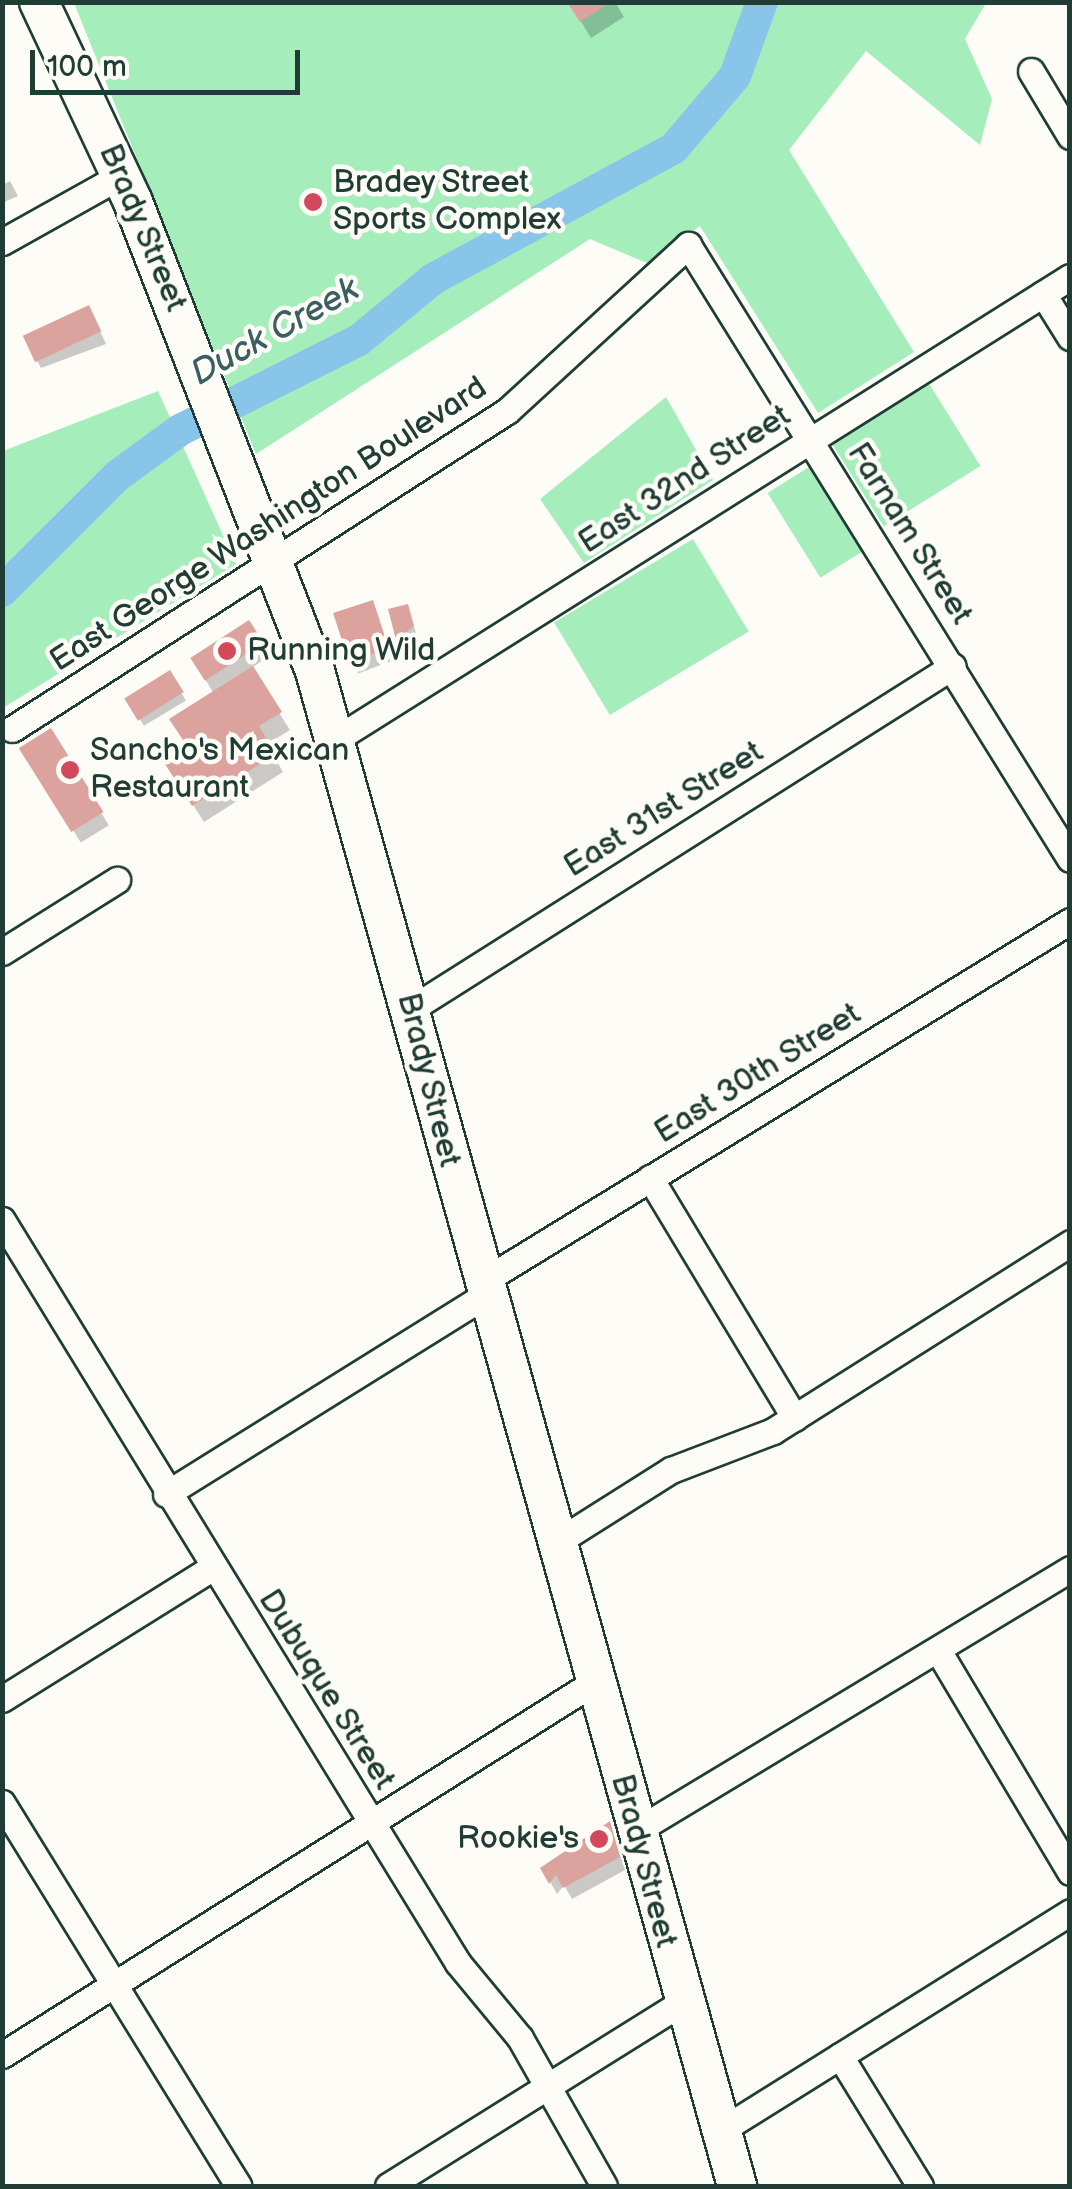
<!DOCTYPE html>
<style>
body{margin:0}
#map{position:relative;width:1072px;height:2189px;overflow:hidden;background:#fdfcf7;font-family:"Balsamiq Sans",sans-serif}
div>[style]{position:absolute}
.green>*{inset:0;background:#a5eebc;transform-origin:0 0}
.shadow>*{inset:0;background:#0003;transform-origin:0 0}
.river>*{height:32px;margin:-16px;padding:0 16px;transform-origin:16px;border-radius:16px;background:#89c5e9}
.building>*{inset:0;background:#dca29d;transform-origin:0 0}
.roads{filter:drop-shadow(2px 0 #1f3d34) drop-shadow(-2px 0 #1f3d34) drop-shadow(0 2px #1f3d34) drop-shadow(0 -2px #1f3d34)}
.minor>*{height:25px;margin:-12.5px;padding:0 12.5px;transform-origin:12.5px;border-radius:12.5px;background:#fdfcf7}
.highway>*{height:38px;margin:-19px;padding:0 19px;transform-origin:19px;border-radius:19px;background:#fdfcf7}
.dots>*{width:28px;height:28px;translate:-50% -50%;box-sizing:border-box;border:5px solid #fdfcf7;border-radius:50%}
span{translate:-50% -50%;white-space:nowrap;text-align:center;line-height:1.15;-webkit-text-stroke:9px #fdfcf7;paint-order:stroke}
.poi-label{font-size:32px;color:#1f3d34}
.left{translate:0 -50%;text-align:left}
.right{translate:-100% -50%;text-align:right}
.street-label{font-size:32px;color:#1f3d34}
.water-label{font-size:35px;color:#3a5f61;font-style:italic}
.frame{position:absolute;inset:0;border:5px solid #1f3d34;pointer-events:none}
.scale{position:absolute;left:30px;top:50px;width:270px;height:45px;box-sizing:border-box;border:5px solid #1f3d34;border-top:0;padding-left:12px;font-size:30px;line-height:35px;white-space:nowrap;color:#1f3d34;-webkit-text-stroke:8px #fdfcf7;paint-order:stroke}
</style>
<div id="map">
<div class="green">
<div style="clip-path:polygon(74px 3px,986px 3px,965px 39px,992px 99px,980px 145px,866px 51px,789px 150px,914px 352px,818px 413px,700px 226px,649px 264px,590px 239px,256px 454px)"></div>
<div style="left:928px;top:382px;width:99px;height:114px;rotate:58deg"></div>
<div style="clip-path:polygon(158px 391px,236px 564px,3px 708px,3px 451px)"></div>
<div style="clip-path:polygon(666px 397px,713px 480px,584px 563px,540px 499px)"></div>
<div style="left:809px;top:467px;width:100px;height:49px;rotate:58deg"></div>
<div style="left:693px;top:539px;width:108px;height:162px;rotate:59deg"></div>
</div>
<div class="shadow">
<div style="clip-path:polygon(569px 2px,615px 2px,624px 17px,591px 38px)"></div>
<div style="clip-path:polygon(10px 181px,18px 196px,2px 203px,2px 185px)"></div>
<div style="clip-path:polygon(95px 320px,106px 344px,41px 368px,34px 355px)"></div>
<div style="left:372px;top:603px;width:61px;height:38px;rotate:69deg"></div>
<div style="clip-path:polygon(407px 607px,417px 635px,403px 646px,391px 611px)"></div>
<div style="clip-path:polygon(248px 624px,268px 657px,251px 668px,290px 730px,267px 744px,283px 772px,204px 822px,176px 778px,214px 694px,193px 659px)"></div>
<div style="left:170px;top:674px;width:31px;height:49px;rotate:59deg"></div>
<div style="left:50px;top:731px;width:111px;height:33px;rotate:58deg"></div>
<div style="clip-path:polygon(609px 1824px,625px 1870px,572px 1899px,564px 1885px,557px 1894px,543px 1869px)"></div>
</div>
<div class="river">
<div style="left:2px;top:591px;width:163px;rotate:-45deg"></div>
<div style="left:117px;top:476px;width:78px;rotate:-36.1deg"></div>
<div style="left:180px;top:430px;width:200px;rotate:-26.7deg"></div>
<div style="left:359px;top:340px;width:96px;rotate:-39.5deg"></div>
<div style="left:433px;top:279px;width:274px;rotate:-28.5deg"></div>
<div style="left:674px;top:148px;width:94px;rotate:-49.7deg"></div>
<div style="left:735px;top:76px;width:79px;rotate:-70deg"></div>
</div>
<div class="building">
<div style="clip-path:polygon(567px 2px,611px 2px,580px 22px)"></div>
<div style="left:89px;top:305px;width:29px;height:73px;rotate:65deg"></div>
<div style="left:373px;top:600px;width:51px;height:42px;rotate:72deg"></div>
<div style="clip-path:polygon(408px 604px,414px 626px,396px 640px,388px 609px)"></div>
<div style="left:249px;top:620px;width:27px;height:70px;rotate:57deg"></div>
<div style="clip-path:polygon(253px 666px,282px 712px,259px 726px,276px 754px,192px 806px,163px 761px,187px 746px,169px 719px)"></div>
<div style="left:170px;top:670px;width:26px;height:54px;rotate:58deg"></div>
<div style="left:51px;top:728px;width:99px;height:38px;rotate:58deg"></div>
<div style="clip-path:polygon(610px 1821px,620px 1857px,563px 1888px,556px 1875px,549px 1884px,540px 1868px)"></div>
</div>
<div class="roads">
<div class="minor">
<div style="left:1031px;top:71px;width:76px;rotate:59deg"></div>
<div style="left:2px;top:242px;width:137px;rotate:-29.2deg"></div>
<div style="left:1043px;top:294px;width:51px;rotate:57.9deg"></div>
<div style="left:12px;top:729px;width:588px;rotate:-32.72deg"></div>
<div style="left:507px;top:411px;width:246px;rotate:-42.5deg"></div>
<div style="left:688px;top:245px;width:723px;rotate:58.11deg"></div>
<div style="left:336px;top:739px;width:867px;rotate:-32.19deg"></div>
<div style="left:2px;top:952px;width:136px;rotate:-32.1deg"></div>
<div style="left:411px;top:1009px;width:641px;rotate:-32.33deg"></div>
<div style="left:650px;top:1178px;width:280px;rotate:58.9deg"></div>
<div style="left:2px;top:1220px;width:872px;rotate:58.46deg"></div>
<div style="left:458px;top:1963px;width:97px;rotate:50.4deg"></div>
<div style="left:520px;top:2038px;width:170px;rotate:60.4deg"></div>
<div style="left:480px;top:1283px;width:692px;rotate:-31.53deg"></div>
<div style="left:166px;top:1494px;width:375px;rotate:-31.9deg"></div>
<div style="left:557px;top:1542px;width:135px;rotate:-32.3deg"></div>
<div style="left:671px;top:1470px;width:109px;rotate:-20.9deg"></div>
<div style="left:773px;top:1431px;width:352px;rotate:-32.3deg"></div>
<div style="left:939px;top:1652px;width:256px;rotate:59.2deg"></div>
<div style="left:2px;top:1699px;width:248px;rotate:-32deg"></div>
<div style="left:2px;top:1803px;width:450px;rotate:58.3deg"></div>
<div style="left:634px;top:1832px;width:509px;rotate:-31.1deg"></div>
<div style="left:2px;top:2055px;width:702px;rotate:-32.2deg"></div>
<div style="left:840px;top:2056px;width:153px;rotate:58.4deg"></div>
<div style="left:720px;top:2131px;width:413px;rotate:-32deg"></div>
<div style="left:388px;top:2186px;width:345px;rotate:-32deg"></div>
</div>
<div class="highway">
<div style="left:39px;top:2px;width:221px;rotate:64.8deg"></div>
<div style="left:133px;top:202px;width:503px;rotate:68.79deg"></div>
<div style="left:315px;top:671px;width:1573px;rotate:74.43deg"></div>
</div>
</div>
<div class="dots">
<div style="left:313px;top:202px;background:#d1495b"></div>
<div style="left:227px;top:651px;background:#d1495b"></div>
<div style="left:70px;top:770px;background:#d1495b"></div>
<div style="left:599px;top:1839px;background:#d1495b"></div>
</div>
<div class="poi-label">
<span class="left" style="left:333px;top:202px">Bradey Street<br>Sports Complex</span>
<span class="left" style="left:247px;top:651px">Running Wild</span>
<span class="left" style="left:90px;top:770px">Sancho's Mexican<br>Restaurant</span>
<span class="right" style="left:579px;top:1839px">Rookie's</span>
</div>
<div class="street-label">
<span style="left:142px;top:228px;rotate:67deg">Brady Street</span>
<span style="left:685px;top:480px;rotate:-33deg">East 32nd Street</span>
<span style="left:269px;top:525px;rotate:-33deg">East George Washington Boulevard</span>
<span style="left:909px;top:534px;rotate:58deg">Farnam Street</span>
<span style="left:664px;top:810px;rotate:-32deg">East 31st Street</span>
<span style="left:758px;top:1074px;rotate:-32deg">East 30th Street</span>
<span style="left:428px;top:1080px;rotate:76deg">Brady Street</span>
<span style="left:326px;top:1690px;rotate:58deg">Dubuque Street</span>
<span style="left:643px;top:1861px;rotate:75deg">Brady Street</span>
</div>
<div class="water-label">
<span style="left:275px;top:332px;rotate:-29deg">Duck Creek</span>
</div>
<div class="frame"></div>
<div class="scale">100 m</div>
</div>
